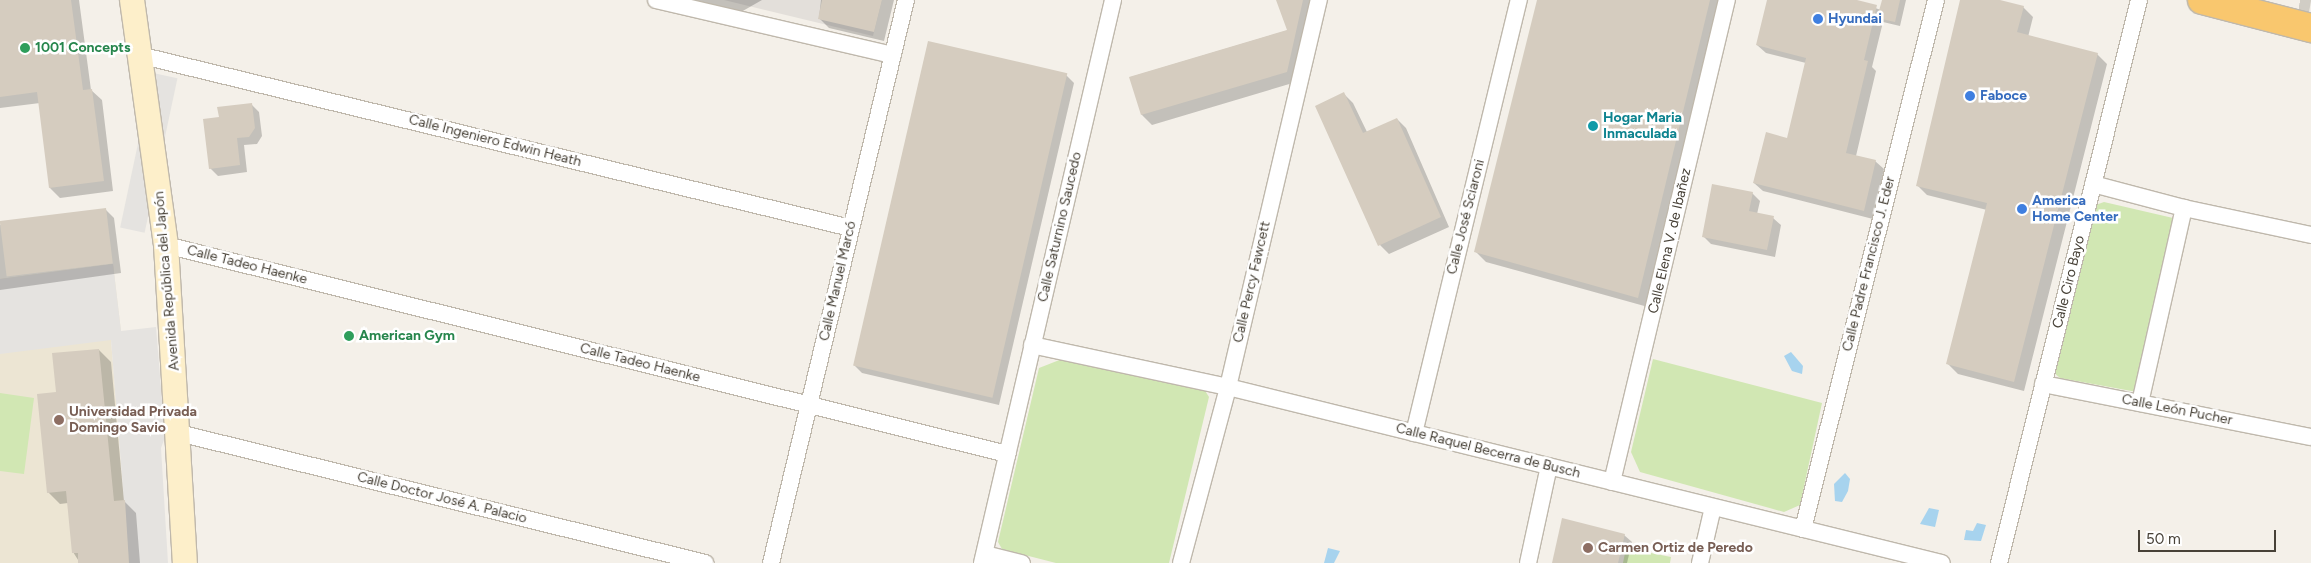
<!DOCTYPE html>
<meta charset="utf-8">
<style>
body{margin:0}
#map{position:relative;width:2311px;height:563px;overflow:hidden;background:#f4f0e9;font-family:Figtree,sans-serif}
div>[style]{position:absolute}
.industrial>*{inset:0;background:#e3dfda}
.education>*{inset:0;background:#ece5d3}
.green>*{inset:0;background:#d1e7b3}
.parking>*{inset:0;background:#e5e3e0;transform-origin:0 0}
.water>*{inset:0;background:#a7d3ee}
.shadow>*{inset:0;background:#0003}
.building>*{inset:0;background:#d5ccbf;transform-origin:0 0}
.primary-tunnel>*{height:26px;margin-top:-13px;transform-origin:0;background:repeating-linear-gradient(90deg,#d1cdc5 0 26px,transparent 0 39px)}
.roads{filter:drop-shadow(1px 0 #bfb8ac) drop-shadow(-1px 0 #bfb8ac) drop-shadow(0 1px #bfb8ac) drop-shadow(0 -1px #bfb8ac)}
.street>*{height:16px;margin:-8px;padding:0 8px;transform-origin:8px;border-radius:8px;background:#fff}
.secondary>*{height:24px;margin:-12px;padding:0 12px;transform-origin:12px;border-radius:12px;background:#fdefca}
.highway>*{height:28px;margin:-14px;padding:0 14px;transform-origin:14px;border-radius:14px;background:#f9c76e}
.dots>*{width:14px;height:14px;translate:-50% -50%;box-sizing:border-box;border:2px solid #fff;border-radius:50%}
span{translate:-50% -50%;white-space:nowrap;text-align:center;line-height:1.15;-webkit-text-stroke:5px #fff;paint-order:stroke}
.shop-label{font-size:14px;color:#366cbe;font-weight:700}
.left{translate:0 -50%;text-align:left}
.leisure-label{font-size:14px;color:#27864d;font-weight:700}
.culture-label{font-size:14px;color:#0d838f;font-weight:700}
.street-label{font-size:14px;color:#474137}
.education-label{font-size:14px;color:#785e54;font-weight:700}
.scale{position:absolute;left:2138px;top:530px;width:138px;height:22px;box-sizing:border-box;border:2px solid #474137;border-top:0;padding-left:6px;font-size:15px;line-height:18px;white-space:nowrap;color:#474137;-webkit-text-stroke:4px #fff;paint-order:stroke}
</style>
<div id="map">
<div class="industrial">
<div style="clip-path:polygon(724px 0,882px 0,873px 36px)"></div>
</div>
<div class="education">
<div style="clip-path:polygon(113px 264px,121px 331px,111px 340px,129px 563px,0 563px,0 279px)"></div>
</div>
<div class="green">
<div style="clip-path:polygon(2104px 202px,2173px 218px,2137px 392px,2060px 378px,2052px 371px,2090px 207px)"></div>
<div style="clip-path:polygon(1062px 359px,1204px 389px,1209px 397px,1169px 563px,1056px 563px,1002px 549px,998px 542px,1039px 368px)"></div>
<div style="clip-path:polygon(1653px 359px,1822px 403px,1800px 505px,1784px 512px,1640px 472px,1631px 452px)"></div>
<div style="clip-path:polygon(0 393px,34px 398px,24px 474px,0 471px)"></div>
<div style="clip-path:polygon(1626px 548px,1671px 557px,1670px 563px,1623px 563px)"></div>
</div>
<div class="parking">
<div style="left:153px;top:73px;width:25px;height:158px;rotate:12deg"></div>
<div style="clip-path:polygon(113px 264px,121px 331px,156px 327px,165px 437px,161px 448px,168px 563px,129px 563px,111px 340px,0 354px,0 279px)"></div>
</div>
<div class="water">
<div style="clip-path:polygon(1791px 352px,1803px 366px,1802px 374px,1792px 371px,1784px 356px)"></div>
<div style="clip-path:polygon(1845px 473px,1850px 479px,1848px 491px,1842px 502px,1835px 501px,1834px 484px)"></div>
<div style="clip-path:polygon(1929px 508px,1939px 510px,1935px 527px,1920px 524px)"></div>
<div style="clip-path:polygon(1977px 523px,1986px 525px,1981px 541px,1964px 540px,1966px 530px,1973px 531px)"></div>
<div style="clip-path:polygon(1328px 548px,1340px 551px,1334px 563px,1324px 563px)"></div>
</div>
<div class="shadow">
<div style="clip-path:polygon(0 0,79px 0,91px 90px,102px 100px,113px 191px,60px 198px,50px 188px,40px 103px,0 108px)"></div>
<div style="clip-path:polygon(692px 0,762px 0,741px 12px)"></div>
<div style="clip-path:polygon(821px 0,894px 0,884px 41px,829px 28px,819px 18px)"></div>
<div style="clip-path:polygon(1277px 0,1315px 0,1296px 82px,1152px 125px,1142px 115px,1131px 77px,1289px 30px)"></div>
<div style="clip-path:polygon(1538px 0,1723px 0,1648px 307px,1486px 262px,1476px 252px)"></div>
<div style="clip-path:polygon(1768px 0,1852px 0,1881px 10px,1883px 0,1906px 0,1900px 26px,1883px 22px,1872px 67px,1876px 71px,1856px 156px,1875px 161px,1884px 169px,1873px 219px,1763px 191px,1754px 183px,1788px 139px,1806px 63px,1766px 53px,1757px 45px)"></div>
<div style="clip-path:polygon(1962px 0,1995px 0,2023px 7px,2033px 17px,2028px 37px,2097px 54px,2107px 64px,2024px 391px,1958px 374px,1948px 364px,1987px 210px,1927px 195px,1917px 185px)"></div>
<div style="clip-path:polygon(1066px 75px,1074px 83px,999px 405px,862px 373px,854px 365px)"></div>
<div style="clip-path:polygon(1344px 94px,1353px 103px,1367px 132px,1397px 119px,1406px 128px,1449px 227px,1389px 254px,1380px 245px)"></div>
<div style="clip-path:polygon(251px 104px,259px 112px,262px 136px,257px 144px,244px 145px,247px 172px,218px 176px,210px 168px,220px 118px)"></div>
<div style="clip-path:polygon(1752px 193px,1760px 201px,1757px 214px,1773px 218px,1781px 225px,1775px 257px,1711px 244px,1703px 236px)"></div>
<div style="clip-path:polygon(105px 209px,114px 218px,121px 273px,0 290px,0 225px)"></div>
<div style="clip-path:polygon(99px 350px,111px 362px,124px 501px,136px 513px,140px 563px,80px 563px,73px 552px,68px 503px,60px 504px,48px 492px,57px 394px)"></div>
<div style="clip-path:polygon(1624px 535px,1632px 542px,1627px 563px,1553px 563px)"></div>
</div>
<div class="building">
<div style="clip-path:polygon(0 0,71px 0,83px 90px,92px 89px,104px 181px,49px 188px,37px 92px,0 97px)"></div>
<div style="clip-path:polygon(822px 0,882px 0,874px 32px,818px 19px)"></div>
<div style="clip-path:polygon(1276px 0,1303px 0,1287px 72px,1141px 115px,1129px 77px,1287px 30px)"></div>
<div style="clip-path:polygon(1537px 0,1710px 0,1638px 298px,1474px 252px)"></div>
<div style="clip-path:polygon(1767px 0,1857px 0,1877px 5px,1864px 60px,1868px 61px,1846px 153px,1876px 160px,1864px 211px,1753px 183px,1766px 132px,1787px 138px,1806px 58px,1756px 45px)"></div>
<div style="clip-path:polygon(1882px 0,1900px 0,1895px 22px,1877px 18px)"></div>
<div style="clip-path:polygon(1960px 0,2000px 0,2024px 6px,2017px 32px,2098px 53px,2014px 382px,1946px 364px,1987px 203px,1916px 186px)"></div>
<div style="left:928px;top:41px;width:143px;height:333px;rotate:13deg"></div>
<div style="clip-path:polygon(1344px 92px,1363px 133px,1397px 118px,1441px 217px,1378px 246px,1315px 106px)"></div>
<div style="clip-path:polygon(252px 103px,255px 128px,249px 137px,237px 138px,240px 165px,209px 169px,203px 119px,219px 117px,217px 107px)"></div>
<div style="clip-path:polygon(1712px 184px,1753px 192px,1749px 211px,1774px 216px,1767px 250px,1702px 237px)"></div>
<div style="left:106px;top:208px;width:56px;height:107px;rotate:83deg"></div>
<div style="clip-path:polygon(99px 349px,114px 501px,125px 500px,129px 563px,78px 563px,78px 553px,72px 553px,66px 491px,47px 493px,37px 394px,56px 392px,52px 353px)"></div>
<div style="clip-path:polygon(1562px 518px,1625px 534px,1618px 563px,1552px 563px)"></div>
</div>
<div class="primary-tunnel">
<div style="left:2300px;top:0;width:11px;rotate:10deg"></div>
</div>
<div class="roads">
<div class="street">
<div style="left:656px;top:0;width:243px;rotate:13.1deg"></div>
<div style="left:139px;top:55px;width:733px;rotate:13.66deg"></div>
<div style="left:2093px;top:184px;width:94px;rotate:14.8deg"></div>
<div style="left:2184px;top:208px;width:130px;rotate:12deg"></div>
<div style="left:166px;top:245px;width:867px;rotate:13.96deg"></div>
<div style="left:1032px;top:345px;width:200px;rotate:12.1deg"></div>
<div style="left:1228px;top:387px;width:735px;rotate:13.85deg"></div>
<div style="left:2043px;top:384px;width:273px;rotate:11.2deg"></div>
<div style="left:2140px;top:403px;width:200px;rotate:-77.3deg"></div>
<div style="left:179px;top:433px;width:542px;rotate:13.88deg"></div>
<div style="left:1414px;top:433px;width:446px;rotate:-76.4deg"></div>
<div style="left:1612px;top:482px;width:496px;rotate:-76.6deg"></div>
<div style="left:1803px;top:529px;width:545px;rotate:-75.89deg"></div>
<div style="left:985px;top:554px;width:38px;rotate:14deg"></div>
<div style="left:771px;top:563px;width:579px;rotate:-76.52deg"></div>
<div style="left:982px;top:563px;width:578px;rotate:-76.9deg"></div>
<div style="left:1181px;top:563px;width:182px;rotate:-75deg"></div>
<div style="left:1228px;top:387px;width:398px;rotate:-76.8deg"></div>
<div style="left:1528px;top:563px;width:99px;rotate:-77.8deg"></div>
<div style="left:1700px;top:563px;width:57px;rotate:-76.9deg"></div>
<div style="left:1999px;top:563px;width:580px;rotate:-76.04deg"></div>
</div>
<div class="secondary">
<div style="left:132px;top:0;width:247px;rotate:82.1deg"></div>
<div style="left:166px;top:245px;width:319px;rotate:86.6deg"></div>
</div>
<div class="highway">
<div style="left:2202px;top:0;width:113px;rotate:14.4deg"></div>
</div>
</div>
<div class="dots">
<div style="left:1818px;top:19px;background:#3f7fe0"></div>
<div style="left:25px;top:48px;background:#2e9e5b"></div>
<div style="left:1970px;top:96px;background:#3f7fe0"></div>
<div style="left:1593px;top:126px;background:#0f9aa8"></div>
<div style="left:2022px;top:209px;background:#3f7fe0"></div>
<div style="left:349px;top:336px;background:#2e9e5b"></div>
<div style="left:59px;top:420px;background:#8d6e63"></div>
<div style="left:1588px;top:548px;background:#8d6e63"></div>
</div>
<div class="shop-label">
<span class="left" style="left:1828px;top:19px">Hyundai</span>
<span class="left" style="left:1980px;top:96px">Faboce</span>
<span class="left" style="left:2032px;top:209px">America<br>Home Center</span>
</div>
<div class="leisure-label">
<span class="left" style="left:35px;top:48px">1001 Concepts</span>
<span class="left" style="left:359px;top:336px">American Gym</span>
</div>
<div class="culture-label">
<span class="left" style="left:1603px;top:126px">Hogar Maria<br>Inmaculada</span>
</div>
<div class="street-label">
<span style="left:495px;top:141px;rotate:14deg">Calle Ingeniero Edwin Heath</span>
<span style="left:1466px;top:217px;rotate:-76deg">Calle José Sciaroni</span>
<span style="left:1060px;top:227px;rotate:-77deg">Calle Saturnino Saucedo</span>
<span style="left:1670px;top:241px;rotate:-77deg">Calle Elena V. de Ibañez</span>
<span style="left:1869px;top:264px;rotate:-76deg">Calle Padre Francisco J. Eder</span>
<span style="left:247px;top:265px;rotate:14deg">Calle Tadeo Haenke</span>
<span style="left:167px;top:281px;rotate:-95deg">Avenida República del Japón</span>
<span style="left:838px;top:281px;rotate:-77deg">Calle Manuel Marcó</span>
<span style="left:1252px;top:282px;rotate:-77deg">Calle Percy Fawcett</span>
<span style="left:2069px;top:282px;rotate:-76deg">Calle Ciro Bayo</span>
<span style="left:640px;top:363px;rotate:14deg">Calle Tadeo Haenke</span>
<span style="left:2177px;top:410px;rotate:11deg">Calle León Pucher</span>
<span style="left:1488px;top:451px;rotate:14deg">Calle Raquel Becerra de Busch</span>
<span style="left:442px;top:498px;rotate:14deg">Calle Doctor José A. Palacio</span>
</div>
<div class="education-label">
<span class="left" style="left:69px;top:420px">Universidad Privada<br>Domingo Savio</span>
<span class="left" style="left:1598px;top:548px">Carmen Ortiz de Peredo</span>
</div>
<div class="scale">50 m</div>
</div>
